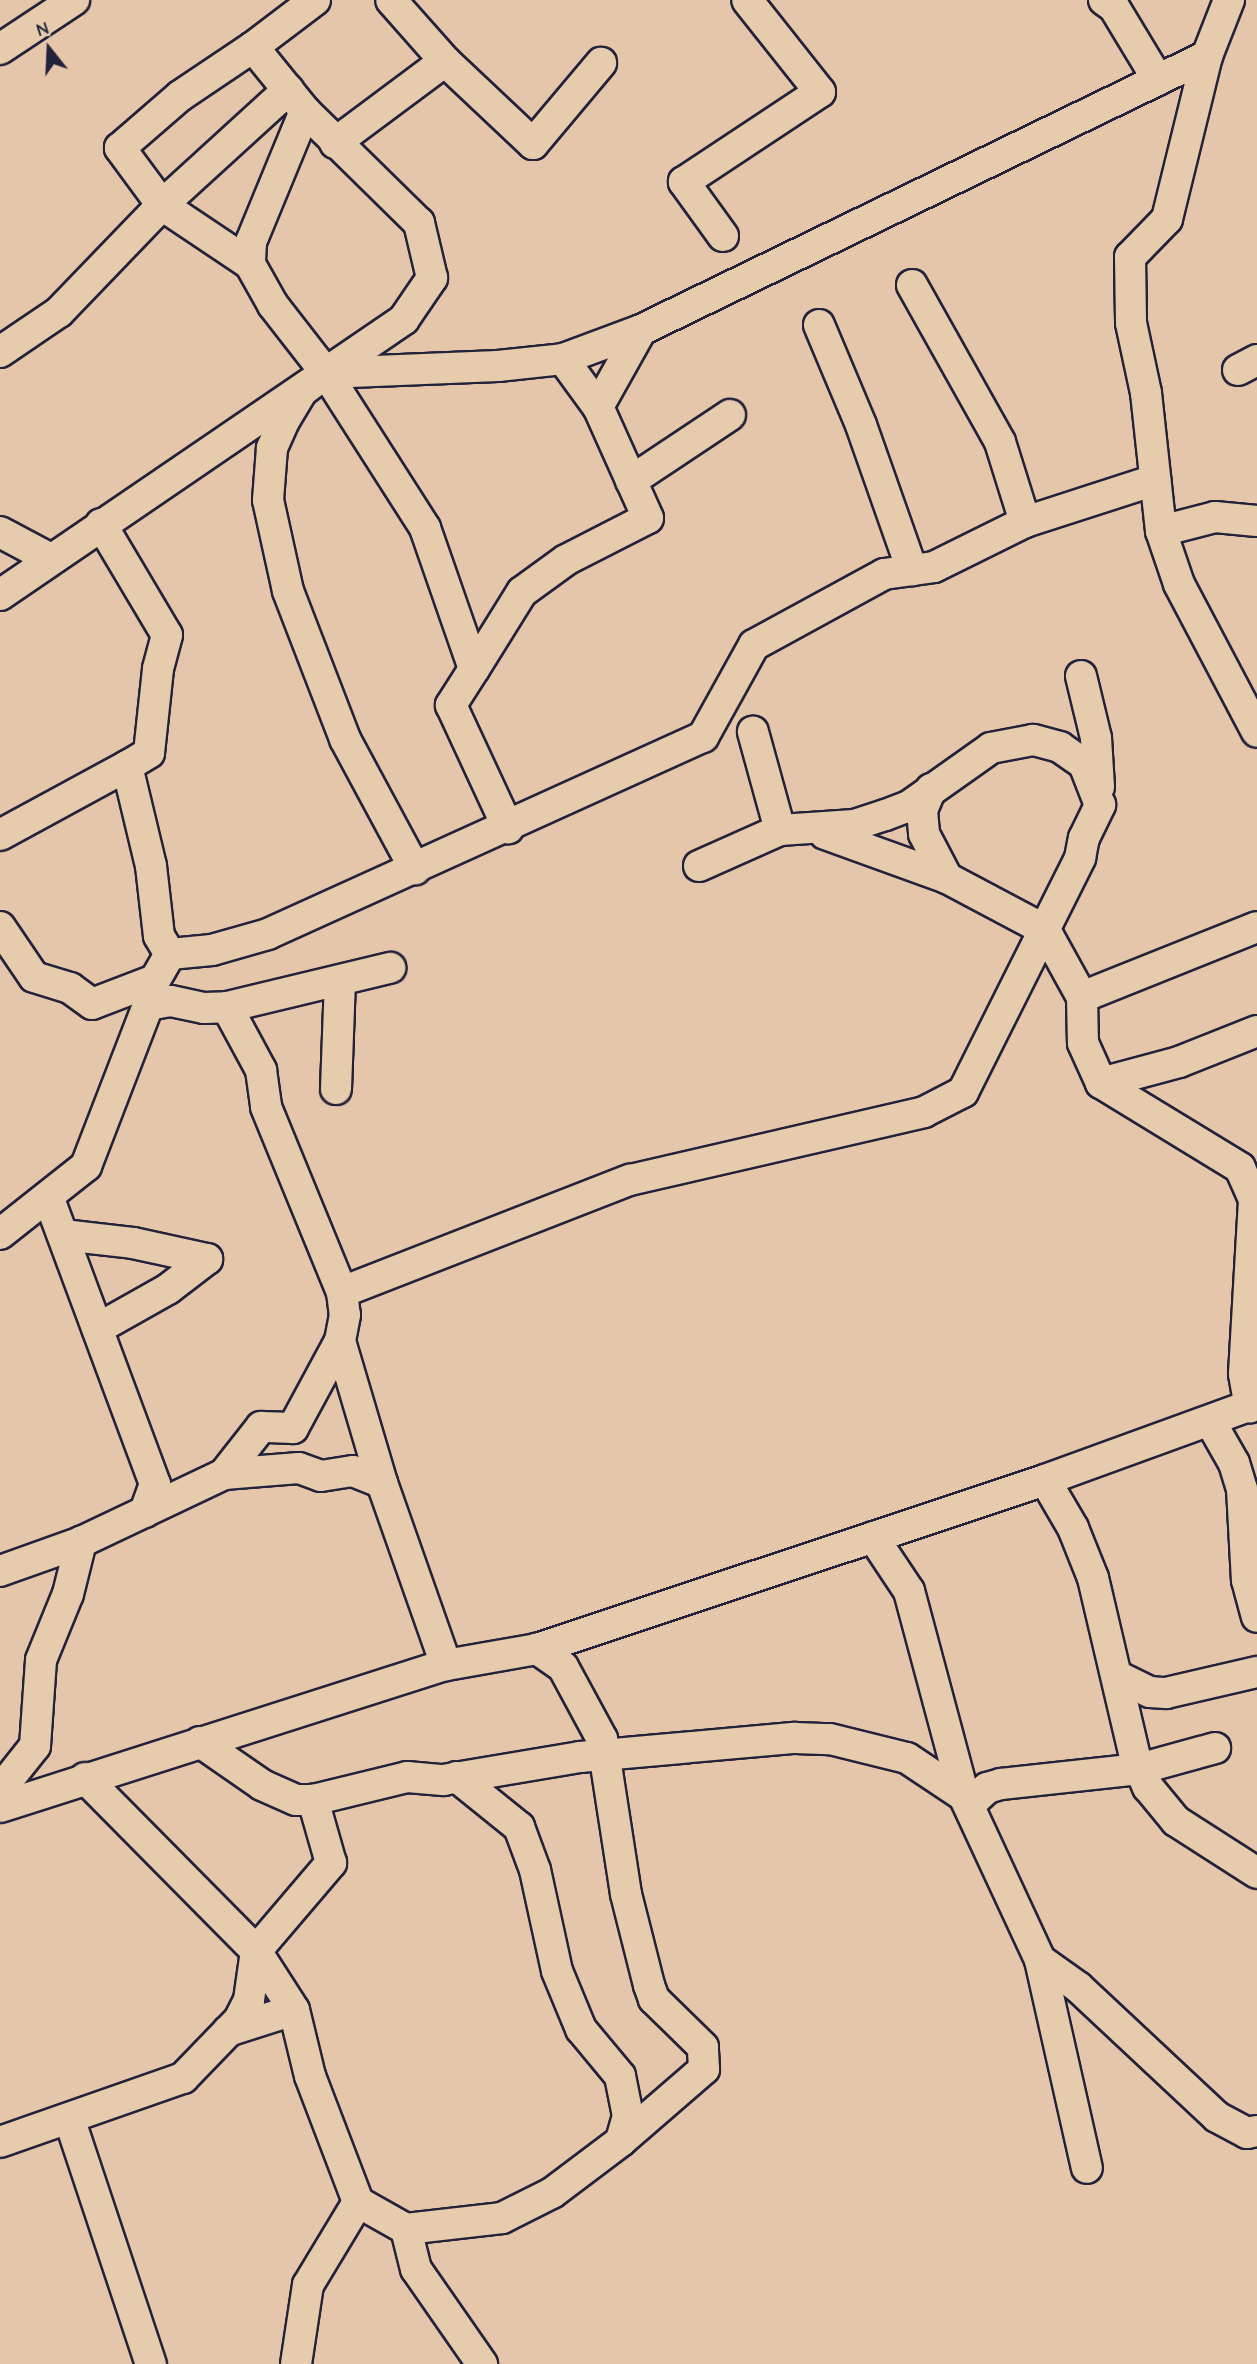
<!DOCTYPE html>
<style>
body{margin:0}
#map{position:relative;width:1257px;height:2364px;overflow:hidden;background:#e6c6ab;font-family:"Comic Neue",sans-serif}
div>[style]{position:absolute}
.roads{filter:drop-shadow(2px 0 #22223b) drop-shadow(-2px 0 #22223b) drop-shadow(0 2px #22223b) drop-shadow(0 -2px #22223b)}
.minor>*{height:30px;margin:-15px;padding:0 15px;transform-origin:15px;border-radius:15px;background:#e6ccad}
span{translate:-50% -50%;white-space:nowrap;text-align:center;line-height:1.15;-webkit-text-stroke:5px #e6ccad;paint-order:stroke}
.north{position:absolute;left:14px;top:14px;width:70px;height:70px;-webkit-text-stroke:5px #e6ccad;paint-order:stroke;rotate:342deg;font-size:19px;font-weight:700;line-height:28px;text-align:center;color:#22223b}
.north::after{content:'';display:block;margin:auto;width:24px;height:32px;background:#22223b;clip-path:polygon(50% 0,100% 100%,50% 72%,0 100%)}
</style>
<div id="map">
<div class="roads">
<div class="minor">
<div style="left:315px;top:0;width:78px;rotate:142.8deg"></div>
<div style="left:253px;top:47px;width:82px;rotate:50.9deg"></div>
<div style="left:305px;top:111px;width:142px;rotate:112.4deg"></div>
<div style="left:251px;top:242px;width:22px;rotate:93deg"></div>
<div style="left:250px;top:264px;width:47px;rotate:60.7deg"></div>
<div style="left:273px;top:305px;width:86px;rotate:52.1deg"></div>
<div style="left:326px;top:373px;width:30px;rotate:143deg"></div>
<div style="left:302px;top:391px;width:35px;rotate:121deg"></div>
<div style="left:284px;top:421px;width:30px;rotate:114deg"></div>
<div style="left:272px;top:448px;width:52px;rotate:94.4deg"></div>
<div style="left:268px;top:500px;width:93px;rotate:77.6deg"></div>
<div style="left:288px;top:591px;width:159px;rotate:68.9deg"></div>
<div style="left:345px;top:739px;width:148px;rotate:61.7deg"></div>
<div style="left:1104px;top:0;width:12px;rotate:35deg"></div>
<div style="left:1114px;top:7px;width:85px;rotate:58.9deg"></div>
<div style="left:1229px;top:0;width:60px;rotate:111.4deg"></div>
<div style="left:1207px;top:56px;width:168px;rotate:103.8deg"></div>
<div style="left:1167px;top:219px;width:53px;rotate:134.2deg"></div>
<div style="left:1130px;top:257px;width:66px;rotate:89.1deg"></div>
<div style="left:1131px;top:323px;width:72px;rotate:77.9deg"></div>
<div style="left:1146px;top:393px;width:139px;rotate:83.8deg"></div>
<div style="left:1161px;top:531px;width:56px;rotate:71.2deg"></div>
<div style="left:1179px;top:584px;width:167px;rotate:62.2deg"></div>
<div style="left:0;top:49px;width:89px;rotate:-33.5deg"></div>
<div style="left:445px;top:61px;width:121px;rotate:43.3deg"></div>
<div style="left:533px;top:144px;width:106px;rotate:-50deg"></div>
<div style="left:335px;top:143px;width:137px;rotate:-36.7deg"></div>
<div style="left:445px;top:61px;width:81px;rotate:-131.5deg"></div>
<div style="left:723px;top:236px;width:67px;rotate:-125.8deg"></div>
<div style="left:684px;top:182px;width:163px;rotate:-33.5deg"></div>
<div style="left:820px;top:92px;width:117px;rotate:-128.4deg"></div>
<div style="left:250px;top:264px;width:106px;rotate:-146.2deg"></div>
<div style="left:162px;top:205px;width:71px;rotate:-126.4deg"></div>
<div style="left:120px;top:148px;width:79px;rotate:-40.9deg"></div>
<div style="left:180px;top:96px;width:88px;rotate:-33.9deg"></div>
<div style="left:912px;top:285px;width:180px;rotate:60.7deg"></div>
<div style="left:1000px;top:442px;width:84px;rotate:72.6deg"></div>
<div style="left:819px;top:325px;width:108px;rotate:67.2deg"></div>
<div style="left:861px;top:425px;width:154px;rotate:70.6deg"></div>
<div style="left:0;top:352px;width:71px;rotate:-34.1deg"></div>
<div style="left:59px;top:312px;width:149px;rotate:-46.1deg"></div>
<div style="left:162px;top:205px;width:171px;rotate:-42.4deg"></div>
<div style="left:563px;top:359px;width:59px;rotate:53.9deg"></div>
<div style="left:1238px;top:370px;width:21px;rotate:-28deg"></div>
<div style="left:326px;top:373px;width:184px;rotate:57.4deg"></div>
<div style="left:425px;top:528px;width:149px;rotate:70.8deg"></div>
<div style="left:474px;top:669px;width:43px;rotate:122.6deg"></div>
<div style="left:451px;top:705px;width:136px;rotate:65.1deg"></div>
<div style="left:326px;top:373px;width:172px;rotate:-2.3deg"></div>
<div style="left:498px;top:366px;width:65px;rotate:-6.1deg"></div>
<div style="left:563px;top:359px;width:83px;rotate:-20.4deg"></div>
<div style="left:631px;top:481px;width:119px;rotate:-33.7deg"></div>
<div style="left:101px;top:524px;width:129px;rotate:59.3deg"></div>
<div style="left:167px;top:635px;width:35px;rotate:105deg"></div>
<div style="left:158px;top:669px;width:84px;rotate:96.1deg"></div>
<div style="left:149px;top:753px;width:26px;rotate:149deg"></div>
<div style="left:127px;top:766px;width:103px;rotate:76.5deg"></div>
<div style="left:151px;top:866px;width:70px;rotate:83.5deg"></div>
<div style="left:159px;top:936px;width:21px;rotate:59deg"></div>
<div style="left:170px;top:954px;width:42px;rotate:-5.4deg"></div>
<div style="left:212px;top:950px;width:58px;rotate:-15.9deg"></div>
<div style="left:268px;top:934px;width:478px;rotate:-24.4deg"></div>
<div style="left:703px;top:737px;width:105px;rotate:-61deg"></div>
<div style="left:754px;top:645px;width:148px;rotate:-28.6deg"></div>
<div style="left:884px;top:574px;width:50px;rotate:-8deg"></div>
<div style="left:934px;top:567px;width:102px;rotate:-26.3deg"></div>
<div style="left:1025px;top:522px;width:137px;rotate:-17.9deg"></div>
<div style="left:1161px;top:531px;width:56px;rotate:-14.5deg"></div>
<div style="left:1215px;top:517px;width:42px;rotate:5.4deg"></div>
<div style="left:0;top:532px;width:58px;rotate:27.9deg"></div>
<div style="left:0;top:595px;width:489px;rotate:-34.3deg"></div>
<div style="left:404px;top:319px;width:50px;rotate:-55.7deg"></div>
<div style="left:432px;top:278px;width:57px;rotate:-103.3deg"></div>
<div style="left:419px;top:223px;width:160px;rotate:-135.5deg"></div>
<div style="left:474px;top:669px;width:91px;rotate:-58.1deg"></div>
<div style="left:522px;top:592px;width:54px;rotate:-36deg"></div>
<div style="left:566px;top:560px;width:92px;rotate:-27.1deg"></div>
<div style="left:648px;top:518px;width:122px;rotate:-114.2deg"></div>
<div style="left:598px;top:407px;width:88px;rotate:-60.8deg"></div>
<div style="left:641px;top:330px;width:629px;rotate:-25.83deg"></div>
<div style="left:1081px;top:676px;width:64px;rotate:76.4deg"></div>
<div style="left:1096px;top:738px;width:49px;rotate:86.5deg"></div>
<div style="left:931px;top:789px;width:23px;rotate:113deg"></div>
<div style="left:922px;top:810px;width:24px;rotate:85deg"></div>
<div style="left:924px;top:834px;width:50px;rotate:62.4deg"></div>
<div style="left:825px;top:834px;width:130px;rotate:19.8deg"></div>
<div style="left:947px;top:878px;width:111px;rotate:28deg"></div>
<div style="left:1045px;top:930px;width:77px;rotate:61.1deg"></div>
<div style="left:1082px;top:997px;width:46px;rotate:88.8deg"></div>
<div style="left:1083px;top:1043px;width:44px;rotate:65.8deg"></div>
<div style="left:1101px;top:1083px;width:163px;rotate:31.4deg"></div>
<div style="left:1240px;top:1168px;width:35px;rotate:66deg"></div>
<div style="left:1254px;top:1200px;width:174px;rotate:93.3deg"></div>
<div style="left:1244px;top:1374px;width:34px;rotate:80deg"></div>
<div style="left:0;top:835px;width:145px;rotate:-28.5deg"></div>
<div style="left:699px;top:866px;width:89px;rotate:-24deg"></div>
<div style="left:0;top:927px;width:60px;rotate:55.8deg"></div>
<div style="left:34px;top:977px;width:38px;rotate:17deg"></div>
<div style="left:70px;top:988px;width:27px;rotate:36deg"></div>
<div style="left:92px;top:1004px;width:67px;rotate:-20.9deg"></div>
<div style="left:155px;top:980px;width:30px;rotate:-60deg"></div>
<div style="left:1082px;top:997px;width:188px;rotate:-21.8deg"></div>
<div style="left:227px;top:1007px;width:168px;rotate:-13.5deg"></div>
<div style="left:1101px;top:1083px;width:81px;rotate:-15.1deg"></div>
<div style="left:1179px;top:1062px;width:84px;rotate:-21.7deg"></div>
<div style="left:336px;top:1089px;width:107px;rotate:-87.9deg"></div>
<div style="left:49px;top:1199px;width:304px;rotate:69.6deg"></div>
<div style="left:155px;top:1484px;width:30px;rotate:110deg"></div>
<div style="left:0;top:1234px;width:110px;rotate:-38.3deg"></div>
<div style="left:86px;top:1166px;width:173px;rotate:-68.9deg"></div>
<div style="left:148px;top:1005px;width:23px;rotate:-10deg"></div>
<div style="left:171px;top:1001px;width:34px;rotate:12deg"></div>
<div style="left:204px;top:1008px;width:23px;rotate:-2deg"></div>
<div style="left:227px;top:1007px;width:72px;rotate:61.6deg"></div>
<div style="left:261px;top:1070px;width:37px;rotate:82deg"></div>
<div style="left:266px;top:1107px;width:200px;rotate:67.7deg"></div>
<div style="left:342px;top:1292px;width:23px;rotate:83deg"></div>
<div style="left:345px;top:1315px;width:26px;rotate:101deg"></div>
<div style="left:340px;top:1341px;width:99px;rotate:118.4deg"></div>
<div style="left:293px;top:1428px;width:32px;rotate:-178deg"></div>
<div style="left:261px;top:1427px;width:60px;rotate:128.2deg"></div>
<div style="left:63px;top:1235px;width:70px;rotate:6.5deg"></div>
<div style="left:133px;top:1243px;width:76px;rotate:12.2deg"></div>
<div style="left:207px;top:1259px;width:49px;rotate:142.4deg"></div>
<div style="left:168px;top:1289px;width:81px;rotate:150.6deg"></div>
<div style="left:342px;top:1292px;width:309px;rotate:-21.3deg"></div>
<div style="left:630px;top:1180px;width:302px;rotate:-13deg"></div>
<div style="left:924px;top:1112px;width:44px;rotate:-27.1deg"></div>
<div style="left:963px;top:1092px;width:262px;rotate:-63.4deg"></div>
<div style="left:1080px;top:858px;width:20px;rotate:-79deg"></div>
<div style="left:1084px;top:838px;width:37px;rotate:-64deg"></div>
<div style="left:1100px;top:805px;width:44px;rotate:-111.3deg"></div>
<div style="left:1084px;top:764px;width:29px;rotate:-145deg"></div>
<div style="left:1060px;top:747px;width:28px;rotate:-165deg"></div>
<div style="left:1033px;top:740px;width:43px;rotate:169.2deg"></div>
<div style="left:991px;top:748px;width:100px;rotate:144.7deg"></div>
<div style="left:909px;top:806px;width:26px;rotate:159deg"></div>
<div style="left:885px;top:815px;width:33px;rotate:162deg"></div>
<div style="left:854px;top:825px;width:74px;rotate:176.1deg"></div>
<div style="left:780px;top:830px;width:102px;rotate:-105.4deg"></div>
<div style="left:340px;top:1341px;width:148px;rotate:73.5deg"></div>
<div style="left:382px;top:1483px;width:193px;rotate:70.6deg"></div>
<div style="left:1210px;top:1421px;width:48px;rotate:60.3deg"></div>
<div style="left:1234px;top:1463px;width:27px;rotate:73deg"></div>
<div style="left:1242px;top:1489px;width:91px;rotate:86.9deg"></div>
<div style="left:1247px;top:1580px;width:38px;rotate:75deg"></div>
<div style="left:1045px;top:1480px;width:56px;rotate:59.7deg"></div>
<div style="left:1073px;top:1528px;width:54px;rotate:68.2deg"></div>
<div style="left:1093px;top:1578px;width:184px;rotate:76.8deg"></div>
<div style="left:1135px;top:1757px;width:33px;rotate:67deg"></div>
<div style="left:1148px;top:1787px;width:44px;rotate:50.5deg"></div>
<div style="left:1176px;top:1821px;width:96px;rotate:32.7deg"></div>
<div style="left:873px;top:1537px;width:65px;rotate:56.3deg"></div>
<div style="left:909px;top:1591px;width:212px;rotate:75deg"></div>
<div style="left:964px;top:1796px;width:181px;rotate:65.1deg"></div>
<div style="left:1040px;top:1960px;width:213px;rotate:77.3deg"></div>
<div style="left:0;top:1571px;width:86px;rotate:-19.7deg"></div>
<div style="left:81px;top:1542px;width:158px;rotate:-25.4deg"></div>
<div style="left:224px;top:1474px;width:75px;rotate:-4.6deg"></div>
<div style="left:299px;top:1468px;width:23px;rotate:20deg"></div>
<div style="left:321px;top:1476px;width:32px;rotate:-9deg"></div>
<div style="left:353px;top:1471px;width:31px;rotate:22deg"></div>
<div style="left:1119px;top:1677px;width:34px;rotate:26deg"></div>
<div style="left:1150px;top:1692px;width:16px;rotate:4deg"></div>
<div style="left:1166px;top:1693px;width:93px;rotate:-13deg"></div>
<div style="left:200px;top:1742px;width:75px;rotate:34.7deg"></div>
<div style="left:262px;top:1785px;width:37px;rotate:24deg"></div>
<div style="left:296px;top:1800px;width:17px"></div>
<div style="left:313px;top:1800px;width:97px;rotate:-13.7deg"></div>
<div style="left:407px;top:1777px;width:36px;rotate:5deg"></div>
<div style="left:443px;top:1780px;width:139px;rotate:-9.5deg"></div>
<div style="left:580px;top:1757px;width:216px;rotate:-5.1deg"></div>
<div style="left:795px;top:1738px;width:35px;rotate:2deg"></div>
<div style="left:830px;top:1739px;width:79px;rotate:13.9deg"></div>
<div style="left:907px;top:1758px;width:69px;rotate:33.7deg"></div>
<div style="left:457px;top:1777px;width:80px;rotate:38.9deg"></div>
<div style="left:519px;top:1827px;width:46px;rotate:69.6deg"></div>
<div style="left:535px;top:1870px;width:103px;rotate:77.7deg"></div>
<div style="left:557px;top:1971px;width:63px;rotate:67.5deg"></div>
<div style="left:581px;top:2029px;width:61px;rotate:50.3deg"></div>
<div style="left:620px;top:2076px;width:41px;rotate:78.7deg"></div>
<div style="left:628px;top:2116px;width:26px;rotate:106deg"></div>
<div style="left:85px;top:1778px;width:243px;rotate:45.3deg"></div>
<div style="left:256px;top:1951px;width:70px;rotate:57.2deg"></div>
<div style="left:294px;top:2010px;width:68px;rotate:76.4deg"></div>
<div style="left:310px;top:2076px;width:135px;rotate:69.1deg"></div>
<div style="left:358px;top:2202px;width:55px;rotate:29.4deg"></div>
<div style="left:406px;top:2229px;width:41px;rotate:76deg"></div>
<div style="left:416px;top:2269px;width:116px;rotate:55.2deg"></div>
<div style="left:0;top:1790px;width:56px;rotate:-51.5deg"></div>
<div style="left:35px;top:1746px;width:86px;rotate:-86deg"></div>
<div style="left:41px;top:1660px;width:71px;rotate:-67.8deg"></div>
<div style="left:68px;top:1594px;width:54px;rotate:-76deg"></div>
<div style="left:969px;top:1805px;width:25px;rotate:-43deg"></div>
<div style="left:987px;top:1788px;width:15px;rotate:-16deg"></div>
<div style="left:1001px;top:1784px;width:139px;rotate:-6.2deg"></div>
<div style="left:1139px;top:1769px;width:79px;rotate:-15.4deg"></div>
<div style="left:0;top:1807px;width:468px;rotate:-17.7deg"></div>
<div style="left:446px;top:1665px;width:92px;rotate:-10deg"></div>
<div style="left:537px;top:1649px;width:535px;rotate:-18.4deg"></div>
<div style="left:1045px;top:1480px;width:226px;rotate:-20deg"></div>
<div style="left:1040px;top:1960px;width:47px;rotate:35.4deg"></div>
<div style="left:1078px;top:1987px;width:190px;rotate:43.1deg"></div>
<div style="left:1217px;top:2117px;width:34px;rotate:28deg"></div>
<div style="left:1247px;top:2133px;width:10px;rotate:-11deg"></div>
<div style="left:228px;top:2031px;width:69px;rotate:-17.7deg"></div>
<div style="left:70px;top:2121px;width:256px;rotate:71.6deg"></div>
<div style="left:0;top:2142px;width:194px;rotate:-19.3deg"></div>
<div style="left:183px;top:2078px;width:81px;rotate:-46deg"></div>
<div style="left:239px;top:2020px;width:22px;rotate:-63deg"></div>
<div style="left:249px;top:2000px;width:49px;rotate:-81.9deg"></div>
<div style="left:256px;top:1951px;width:116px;rotate:-49.6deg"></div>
<div style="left:331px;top:1863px;width:66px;rotate:-105.9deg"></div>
<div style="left:406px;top:2229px;width:97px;rotate:-6.5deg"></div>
<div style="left:502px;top:2218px;width:56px;rotate:-26.6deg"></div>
<div style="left:552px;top:2193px;width:86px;rotate:-37deg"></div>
<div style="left:621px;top:2141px;width:110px;rotate:-40.9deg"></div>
<div style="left:704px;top:2069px;width:22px;rotate:-93deg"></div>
<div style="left:703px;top:2047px;width:69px;rotate:-135.6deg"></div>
<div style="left:654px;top:1999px;width:15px;rotate:-110deg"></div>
<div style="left:649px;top:1985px;width:94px;rotate:-104.2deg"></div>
<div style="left:626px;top:1894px;width:157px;rotate:-98.8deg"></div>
<div style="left:602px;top:1739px;width:82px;rotate:-118.4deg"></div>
<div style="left:563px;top:1667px;width:32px;rotate:-145deg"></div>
<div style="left:296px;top:2364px;width:80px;rotate:-81.4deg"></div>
<div style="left:308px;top:2285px;width:97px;rotate:-58.9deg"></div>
</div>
</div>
<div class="north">N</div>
</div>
